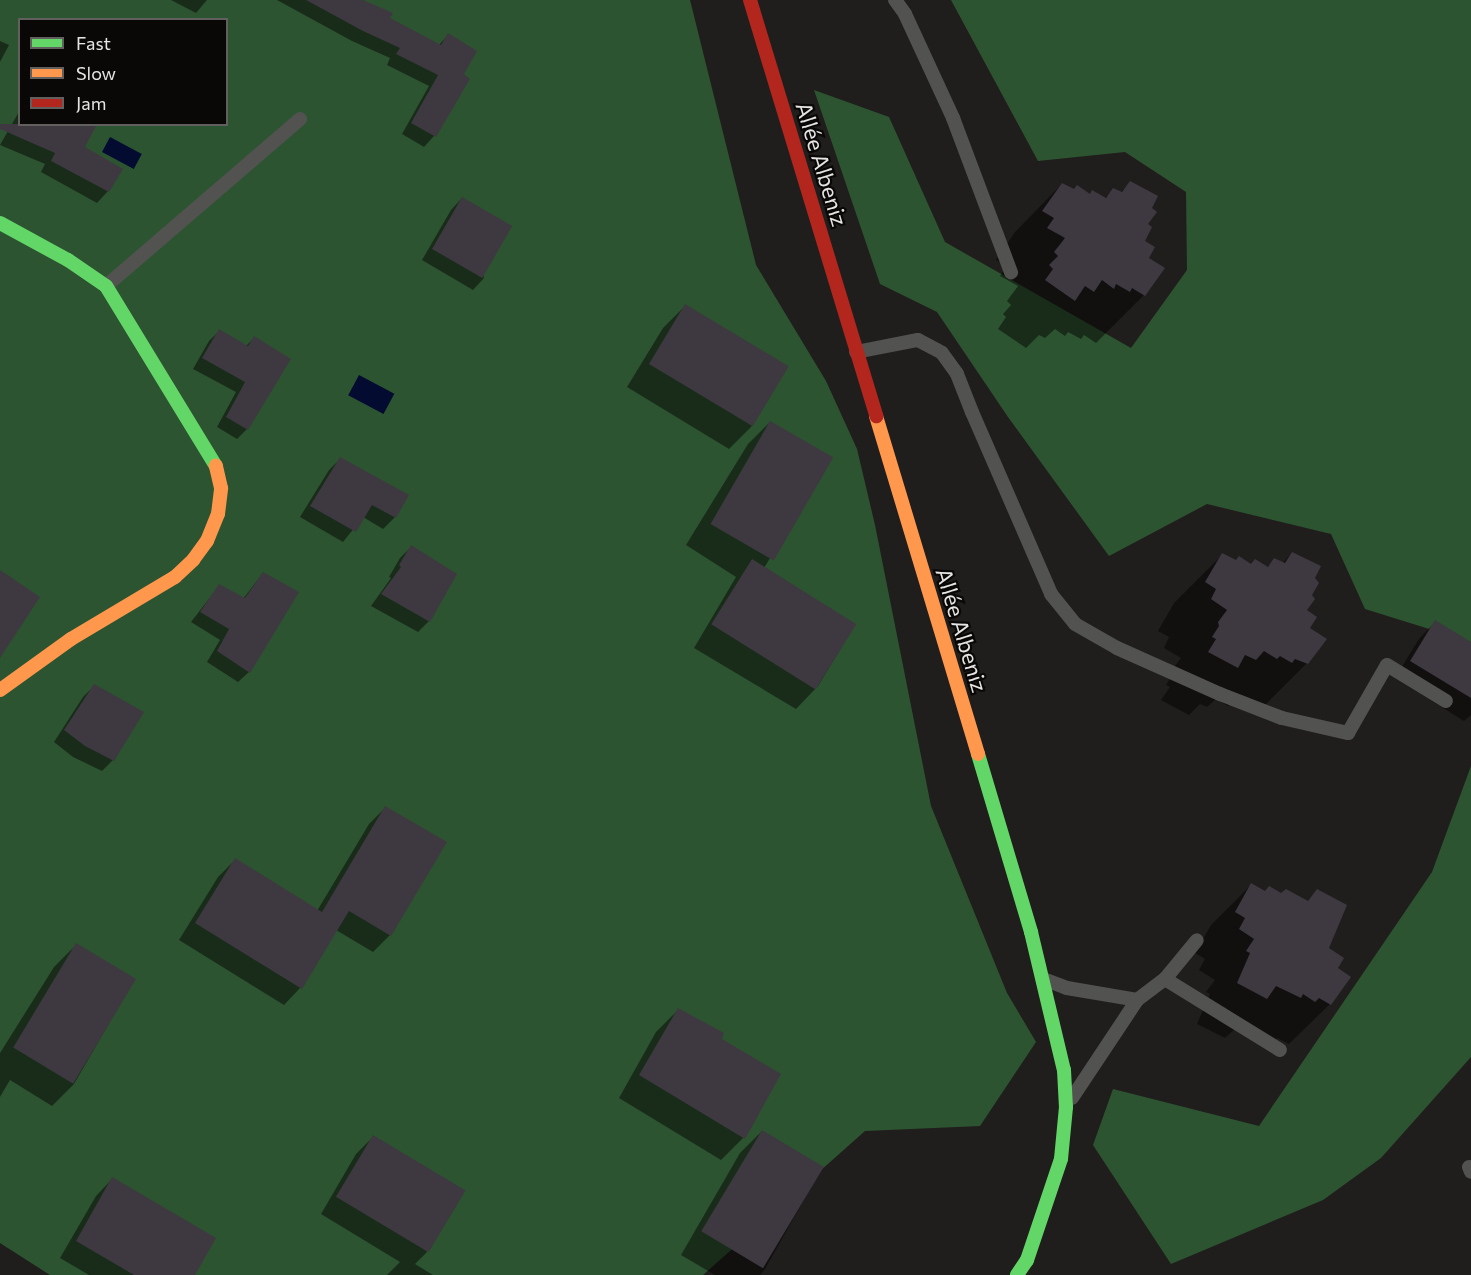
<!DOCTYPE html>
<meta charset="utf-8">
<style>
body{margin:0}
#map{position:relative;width:1471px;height:1275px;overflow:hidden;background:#201e1d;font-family:Commissioner,sans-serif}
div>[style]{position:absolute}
.forest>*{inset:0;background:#2d5430}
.water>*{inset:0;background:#030b31;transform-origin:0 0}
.shadow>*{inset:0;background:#0007}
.building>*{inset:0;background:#3e3841;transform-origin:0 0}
.lane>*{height:14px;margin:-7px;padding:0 7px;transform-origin:7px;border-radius:7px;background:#525251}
.fast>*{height:14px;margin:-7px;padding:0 7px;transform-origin:7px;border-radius:7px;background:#63d668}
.slow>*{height:14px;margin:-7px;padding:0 7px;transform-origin:7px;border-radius:7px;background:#ff974d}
.jam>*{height:14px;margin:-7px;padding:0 7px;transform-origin:7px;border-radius:7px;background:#b3261e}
span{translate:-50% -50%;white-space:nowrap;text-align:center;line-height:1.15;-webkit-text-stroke:4.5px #090807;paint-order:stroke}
.street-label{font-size:22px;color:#e7e5e4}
.legend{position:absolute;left:18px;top:18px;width:210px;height:108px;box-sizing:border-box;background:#090807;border:2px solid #62605f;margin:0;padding:8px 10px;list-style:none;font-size:18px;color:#e7e5e4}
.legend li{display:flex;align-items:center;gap:12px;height:30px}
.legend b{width:30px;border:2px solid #62605f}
</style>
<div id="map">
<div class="forest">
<div style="clip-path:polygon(evenodd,0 0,690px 0,756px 265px,826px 381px,857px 449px,875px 525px,931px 806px,1007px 993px,1036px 1042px,980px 1126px,865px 1131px,703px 1275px,50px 1275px,0 1243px,0 0,20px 20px,226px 20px,226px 124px,20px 124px,20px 20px)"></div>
<div style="clip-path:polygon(951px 0,1471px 0,1471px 642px,1365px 609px,1331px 534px,1207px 504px,1109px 556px,1008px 417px,937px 312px,880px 284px,814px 90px,889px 117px,945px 242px,1131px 348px,1187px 270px,1186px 192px,1125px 152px,1038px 161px)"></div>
<div style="clip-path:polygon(1471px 766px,1471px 1057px,1381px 1158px,1323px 1200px,1171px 1264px,1093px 1145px,1113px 1089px,1259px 1126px,1432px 872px)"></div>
</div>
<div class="water">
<div style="left:110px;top:137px;width:36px;height:17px;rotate:28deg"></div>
<div style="left:359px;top:375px;width:40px;height:23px;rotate:28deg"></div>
</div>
<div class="shadow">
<div style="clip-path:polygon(171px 0,207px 0,196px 13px)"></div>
<div style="clip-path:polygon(277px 0,363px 0,388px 18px,438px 46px,448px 35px,462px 74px,468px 79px,434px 136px,424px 147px,402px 134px,429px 86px,387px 65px,390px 58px,352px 41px)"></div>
<div style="clip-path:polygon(0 41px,9px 45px,0 62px)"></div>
<div style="clip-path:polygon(20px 110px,20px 124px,82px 148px,108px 191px,97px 203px,41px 172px,45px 164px,0 145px)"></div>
<div style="clip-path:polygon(1130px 183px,1151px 209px,1143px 242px,1147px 258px,1144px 295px,1096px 343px,1084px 335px,1081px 339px,1068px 332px,1065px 336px,1055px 329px,1045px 338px,1039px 335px,1026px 348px,998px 329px,1006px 317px,1003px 314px,1011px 305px,1007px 301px,1018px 286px,1000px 276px,1007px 266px,996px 260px,1015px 232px,1062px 184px,1074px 191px,1104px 199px,1113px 190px,1120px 193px)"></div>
<div style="clip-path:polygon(462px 198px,484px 278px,473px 290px,422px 260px,451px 210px)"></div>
<div style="clip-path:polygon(685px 306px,786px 368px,751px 427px,729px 449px,627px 387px,663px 328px)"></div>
<div style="clip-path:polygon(219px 331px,246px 346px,254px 338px,247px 429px,237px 439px,217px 427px,236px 392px,193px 369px,209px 341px)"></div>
<div style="clip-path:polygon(770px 422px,831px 459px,764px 568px,855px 625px,818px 686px,796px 709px,694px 648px,736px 577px,686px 545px,748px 444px)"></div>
<div style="clip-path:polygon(340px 459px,407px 496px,394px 518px,383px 529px,363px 517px,343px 542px,300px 517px,329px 470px)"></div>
<div style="clip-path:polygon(411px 547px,429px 621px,418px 632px,371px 606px,391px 578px,389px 577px,400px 558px)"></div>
<div style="clip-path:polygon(1292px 553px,1313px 579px,1305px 610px,1308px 629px,1307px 663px,1259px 711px,1231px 703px,1228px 706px,1216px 699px,1207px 707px,1200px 704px,1189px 715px,1161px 700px,1170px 687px,1166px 685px,1172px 675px,1171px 671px,1181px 658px,1164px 648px,1169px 637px,1158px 631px,1174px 603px,1222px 555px,1251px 566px,1266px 568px,1275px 560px,1282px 564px)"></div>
<div style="clip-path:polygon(263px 573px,249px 672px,238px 682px,207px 662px,220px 640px,191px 622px,219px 586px,243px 599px)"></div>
<div style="clip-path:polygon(1435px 622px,1471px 644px,1471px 715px,1464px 721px,1395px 678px,1419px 639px)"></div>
<div style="clip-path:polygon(94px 686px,113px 760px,102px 771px,73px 757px,54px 742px,83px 697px)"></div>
<div style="clip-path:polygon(386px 807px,390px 935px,373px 952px,336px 930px,300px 988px,284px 1005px,179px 940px,218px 877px,235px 860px,317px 911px,369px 824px)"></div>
<div style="clip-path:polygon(1251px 885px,1265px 892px,1307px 902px,1317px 891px,1327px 949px,1337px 968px,1330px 1004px,1289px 1044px,1277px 1038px,1273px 1042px,1237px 1027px,1225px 1038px,1197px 1024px,1210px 994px,1206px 992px,1215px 980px,1199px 970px,1205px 959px,1195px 953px,1211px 925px)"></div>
<div style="clip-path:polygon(76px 945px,134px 980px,74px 1084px,52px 1106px,10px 1080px,0 1097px,0 1053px,54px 967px)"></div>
<div style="clip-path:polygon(678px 1010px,720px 1040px,743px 1138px,721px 1160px,619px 1098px,656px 1032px)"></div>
<div style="clip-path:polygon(762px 1131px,822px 1168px,765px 1269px,760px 1275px,715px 1275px,681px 1255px,740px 1153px)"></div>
<div style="clip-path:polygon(373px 1137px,427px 1252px,415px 1264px,433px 1275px,387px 1275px,400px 1262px,321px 1214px,356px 1154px)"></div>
<div style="clip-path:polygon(112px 1179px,194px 1275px,89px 1275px,60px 1258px,96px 1196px)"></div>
</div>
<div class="building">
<div style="clip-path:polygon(306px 0,363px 0,393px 13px,390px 18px,441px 45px,448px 33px,477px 51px,464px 74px,470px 79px,436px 137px,411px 123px,438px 75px,396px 54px,400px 48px,363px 31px)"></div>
<div style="clip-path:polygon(0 124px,97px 124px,85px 147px,123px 169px,109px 192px,51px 161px,55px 153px,0 129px)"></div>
<div style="clip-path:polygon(1130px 181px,1158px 196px,1152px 208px,1157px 212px,1148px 224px,1152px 227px,1145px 241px,1155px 247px,1149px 258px,1165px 268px,1145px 296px,1132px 288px,1130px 292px,1116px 284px,1114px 289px,1102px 280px,1094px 292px,1085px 286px,1075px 301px,1045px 280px,1053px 269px,1049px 265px,1058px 256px,1054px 252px,1065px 238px,1047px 228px,1054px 218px,1042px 211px,1062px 183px,1074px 189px,1077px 185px,1090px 194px,1092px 190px,1106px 198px,1113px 188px,1122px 192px)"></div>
<div style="left:462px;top:197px;width:58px;height:60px;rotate:30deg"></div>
<div style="left:685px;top:304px;width:121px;height:70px;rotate:31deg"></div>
<div style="clip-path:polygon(219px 329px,248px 346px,254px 336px,291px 359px,248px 430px,226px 417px,245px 382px,202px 358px)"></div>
<div style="left:770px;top:421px;width:73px;height:119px;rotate:30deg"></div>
<div style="clip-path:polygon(340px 457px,409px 495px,396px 518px,372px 505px,356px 532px,310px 506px)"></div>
<div style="clip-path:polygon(411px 545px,457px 574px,430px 622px,381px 594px,401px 567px,399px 565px)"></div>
<div style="clip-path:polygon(1292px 552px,1321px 566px,1315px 578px,1319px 583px,1312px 595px,1315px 599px,1307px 610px,1317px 617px,1310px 628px,1327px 639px,1308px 664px,1295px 659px,1292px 663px,1280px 656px,1277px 659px,1264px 651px,1256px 660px,1245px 655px,1238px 668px,1208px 652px,1216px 639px,1212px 637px,1219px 626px,1218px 622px,1227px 610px,1211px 599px,1216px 589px,1205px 582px,1222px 553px,1236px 560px,1239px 556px,1251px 564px,1255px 559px,1268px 567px,1274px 558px,1285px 563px)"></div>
<div style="left:752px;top:559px;width:123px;height:77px;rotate:32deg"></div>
<div style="clip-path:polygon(0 570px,40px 597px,0 658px)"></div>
<div style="clip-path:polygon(263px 572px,299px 592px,250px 673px,217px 651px,229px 629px,200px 612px,219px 584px,245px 598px)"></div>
<div style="clip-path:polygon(1435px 620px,1471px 642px,1471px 698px,1410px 661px)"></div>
<div style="clip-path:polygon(94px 684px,144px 712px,114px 761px,85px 746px,64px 730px)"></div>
<div style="clip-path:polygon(385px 806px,447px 842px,391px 936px,349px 911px,302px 989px,195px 923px,235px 858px,322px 912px)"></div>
<div style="clip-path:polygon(1251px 883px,1265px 891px,1269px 886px,1281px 893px,1286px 889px,1308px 901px,1317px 889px,1347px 905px,1329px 948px,1344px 958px,1338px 968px,1351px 977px,1331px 1005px,1319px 998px,1315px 1002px,1303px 994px,1301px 998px,1276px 986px,1267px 999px,1237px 983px,1250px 953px,1246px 951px,1254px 939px,1239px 929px,1245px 918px,1235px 912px)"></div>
<div style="left:76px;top:943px;width:70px;height:122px;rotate:31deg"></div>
<div style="clip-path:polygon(678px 1008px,724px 1033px,722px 1039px,781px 1074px,745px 1139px,639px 1075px)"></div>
<div style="left:762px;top:1130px;width:72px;height:118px;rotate:31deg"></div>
<div style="left:373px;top:1135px;width:108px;height:72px;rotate:31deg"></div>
<div style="clip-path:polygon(112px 1177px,216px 1238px,195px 1275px,134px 1275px,76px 1241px)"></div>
</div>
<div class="lane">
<div style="left:895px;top:0;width:17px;rotate:54deg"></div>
<div style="left:905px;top:14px;width:115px;rotate:65.2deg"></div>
<div style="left:953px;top:118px;width:165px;rotate:69.4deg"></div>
<div style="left:106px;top:286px;width:256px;rotate:-40.7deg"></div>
<div style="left:856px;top:352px;width:63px;rotate:-11deg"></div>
<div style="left:918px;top:340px;width:27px;rotate:28deg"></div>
<div style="left:942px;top:353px;width:26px;rotate:54deg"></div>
<div style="left:957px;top:374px;width:41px;rotate:68.5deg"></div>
<div style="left:972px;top:412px;width:198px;rotate:66.5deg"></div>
<div style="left:1051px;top:594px;width:38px;rotate:51deg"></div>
<div style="left:1075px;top:624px;width:48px;rotate:29.7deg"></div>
<div style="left:1117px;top:648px;width:113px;rotate:24.1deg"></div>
<div style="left:1220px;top:694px;width:66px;rotate:21.2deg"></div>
<div style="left:1282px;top:718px;width:68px;rotate:12.8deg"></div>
<div style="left:1348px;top:733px;width:78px;rotate:-60.2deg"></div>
<div style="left:1387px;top:665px;width:69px;rotate:31.4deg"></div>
<div style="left:1165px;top:979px;width:135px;rotate:31.7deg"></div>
<div style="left:1046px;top:980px;width:22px;rotate:21deg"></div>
<div style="left:1067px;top:988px;width:71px;rotate:9.7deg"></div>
<div style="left:1072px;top:1098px;width:118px;rotate:-56.4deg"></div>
<div style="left:1137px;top:1000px;width:35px;rotate:-37deg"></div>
<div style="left:1165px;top:979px;width:50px;rotate:-50.6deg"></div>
<div style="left:1469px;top:1167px;width:5px;rotate:68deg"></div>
</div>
<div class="fast">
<div style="left:0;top:223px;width:77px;rotate:28.6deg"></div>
<div style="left:68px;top:260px;width:46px;rotate:34.4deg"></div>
<div style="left:106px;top:286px;width:211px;rotate:58.6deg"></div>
<div style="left:978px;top:754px;width:186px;rotate:73.4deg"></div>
<div style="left:1031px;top:932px;width:142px;rotate:76.6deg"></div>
<div style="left:1064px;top:1070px;width:37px;rotate:87deg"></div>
<div style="left:1066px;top:1107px;width:52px;rotate:95.5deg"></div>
<div style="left:1061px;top:1159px;width:107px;rotate:108.6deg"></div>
<div style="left:1027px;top:1260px;width:18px;rotate:124deg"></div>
</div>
<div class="slow">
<div style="left:876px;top:416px;width:353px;rotate:73.2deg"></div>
<div style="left:0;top:690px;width:87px;rotate:-35.7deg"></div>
<div style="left:71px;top:639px;width:121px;rotate:-30.8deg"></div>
<div style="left:175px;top:577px;width:25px;rotate:-43deg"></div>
<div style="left:193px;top:560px;width:24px;rotate:-54deg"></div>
<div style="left:207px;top:541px;width:29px;rotate:-68deg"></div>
<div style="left:218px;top:514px;width:26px;rotate:-83deg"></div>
<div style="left:221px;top:488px;width:23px;rotate:-103deg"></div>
</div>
<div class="jam">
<div style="left:750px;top:0;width:435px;rotate:73.1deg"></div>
</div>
<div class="street-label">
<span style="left:822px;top:164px;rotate:73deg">Allée Albeniz</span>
<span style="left:962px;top:630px;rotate:73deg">Allée Albeniz</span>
</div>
<ul class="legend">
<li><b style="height:8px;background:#63d668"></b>Fast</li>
<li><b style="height:8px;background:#ff974d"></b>Slow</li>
<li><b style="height:8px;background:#b3261e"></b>Jam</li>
</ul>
</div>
